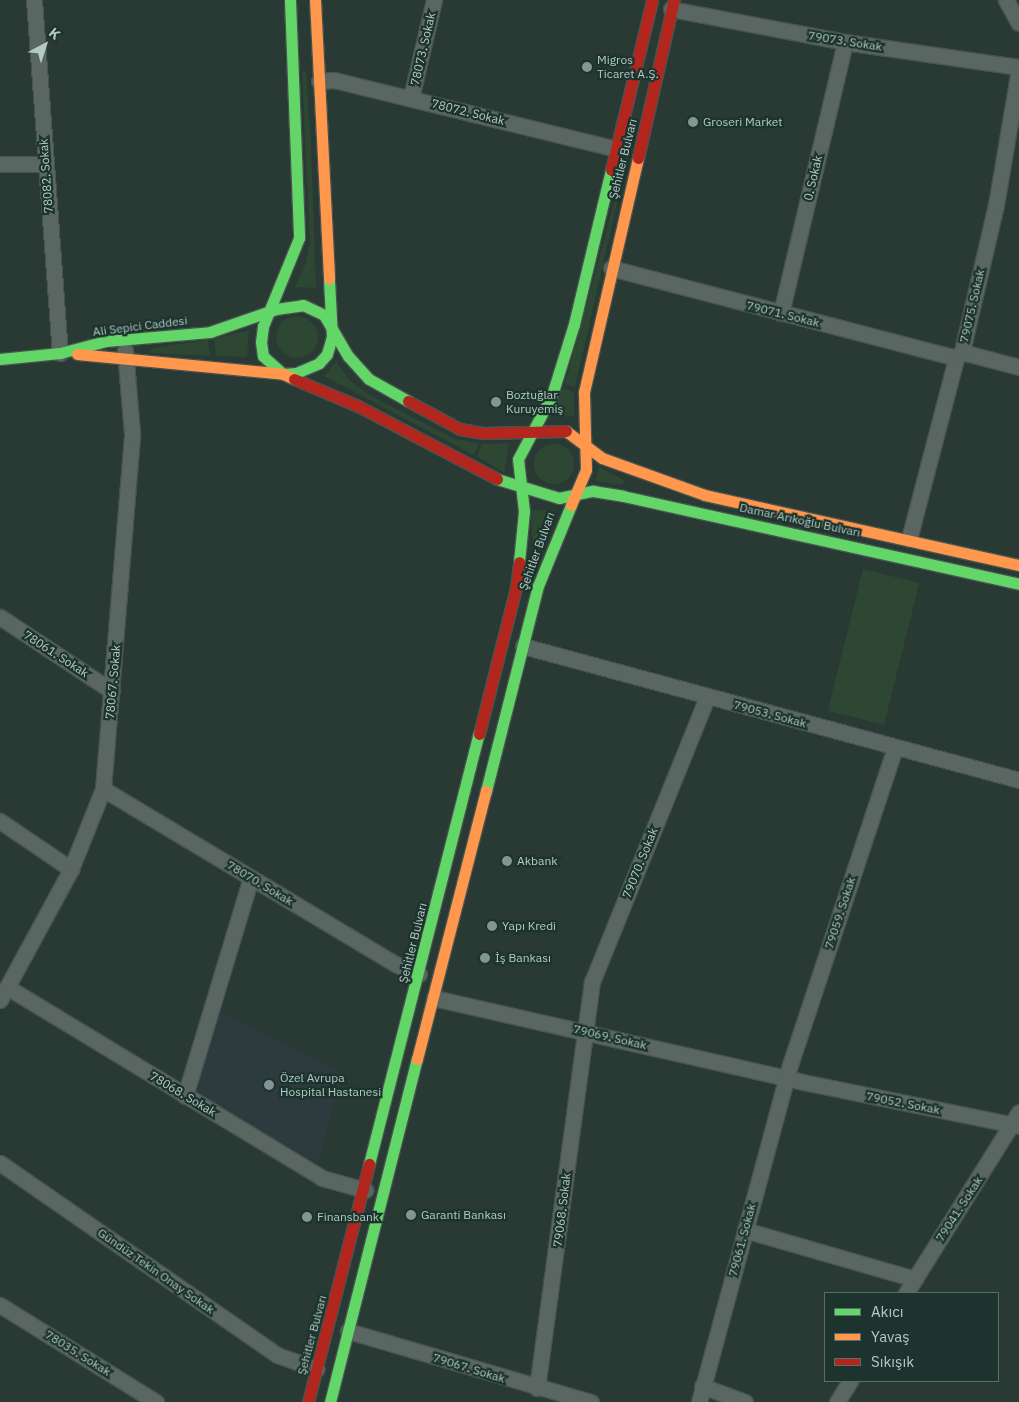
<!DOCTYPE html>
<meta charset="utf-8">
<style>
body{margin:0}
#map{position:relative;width:1019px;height:1402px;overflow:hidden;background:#293934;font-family:"IBM Plex Sans",sans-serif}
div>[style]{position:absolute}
.medical>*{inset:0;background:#2e3b3e}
.green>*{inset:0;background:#2e4732;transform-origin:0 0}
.round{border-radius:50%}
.roads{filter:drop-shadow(1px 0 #485350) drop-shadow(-1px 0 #485350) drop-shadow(0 1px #485350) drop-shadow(0 -1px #485350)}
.street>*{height:15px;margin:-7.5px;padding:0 7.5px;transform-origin:7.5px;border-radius:7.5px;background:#5a6662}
.fast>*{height:11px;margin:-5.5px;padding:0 5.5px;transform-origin:5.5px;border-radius:5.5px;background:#63d668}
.slow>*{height:11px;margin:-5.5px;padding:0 5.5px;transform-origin:5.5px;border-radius:5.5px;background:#ff974d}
.jam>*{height:11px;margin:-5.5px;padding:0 5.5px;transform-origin:5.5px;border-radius:5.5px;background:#b3261e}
.dots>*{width:14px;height:14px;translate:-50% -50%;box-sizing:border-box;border:2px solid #1c342d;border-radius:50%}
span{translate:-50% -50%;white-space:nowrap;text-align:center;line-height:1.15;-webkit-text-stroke:4.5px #1c342d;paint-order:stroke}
.street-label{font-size:12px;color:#b3cac4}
.poi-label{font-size:12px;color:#b3cac4}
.left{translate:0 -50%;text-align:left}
.legend{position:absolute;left:824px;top:1292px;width:175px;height:90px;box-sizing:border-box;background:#1c342d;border:1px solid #587069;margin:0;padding:6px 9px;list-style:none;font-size:15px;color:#b3cac4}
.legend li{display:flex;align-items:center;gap:10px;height:25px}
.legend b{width:25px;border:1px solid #587069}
.north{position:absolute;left:20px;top:20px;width:50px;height:50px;-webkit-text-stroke:4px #1c342d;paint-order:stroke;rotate:40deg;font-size:14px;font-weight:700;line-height:20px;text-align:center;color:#b3cac4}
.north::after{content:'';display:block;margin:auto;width:18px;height:22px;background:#b3cac4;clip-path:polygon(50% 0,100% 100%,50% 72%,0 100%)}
</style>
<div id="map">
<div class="medical">
<div style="clip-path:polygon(216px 1009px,342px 1074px,318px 1163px,196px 1095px)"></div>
</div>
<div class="green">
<div style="clip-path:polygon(302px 72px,306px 72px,311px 148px,316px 288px,295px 287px,306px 263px,310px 241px)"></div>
<div style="clip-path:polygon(632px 137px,575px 387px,565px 384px)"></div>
<div class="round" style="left:276px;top:316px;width:42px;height:42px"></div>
<div style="clip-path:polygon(249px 330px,247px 357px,216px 356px,214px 339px)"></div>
<div style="clip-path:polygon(208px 340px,210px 356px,149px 353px,152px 348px)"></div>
<div style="clip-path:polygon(336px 362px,351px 382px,371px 396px,453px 438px,479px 444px,474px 455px,324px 376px)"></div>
<div style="clip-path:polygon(563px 388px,574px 392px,574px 416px,553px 415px)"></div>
<div style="clip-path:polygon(509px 443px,504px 473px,477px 456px,482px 444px)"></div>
<div class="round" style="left:534px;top:444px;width:40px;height:40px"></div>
<div style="clip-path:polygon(599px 467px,624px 480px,623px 485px,596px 481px)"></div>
<div style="clip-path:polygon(531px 509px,555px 512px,544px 541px,532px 539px)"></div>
<div style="left:863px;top:569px;width:58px;height:146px;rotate:14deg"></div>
</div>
<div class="roads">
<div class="street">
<div style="left:34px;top:0;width:354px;rotate:85.8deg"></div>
<div style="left:1006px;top:0;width:26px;rotate:61deg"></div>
<div style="left:671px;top:9px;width:177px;rotate:10.7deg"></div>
<div style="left:845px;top:42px;width:176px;rotate:8.2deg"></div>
<div style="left:319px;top:81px;width:15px;rotate:-4deg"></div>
<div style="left:334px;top:80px;width:291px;rotate:13.7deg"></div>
<div style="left:411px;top:98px;width:101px;rotate:-76.8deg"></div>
<div style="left:0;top:164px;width:45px"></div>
<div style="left:611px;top:268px;width:357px;rotate:14.6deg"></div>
<div style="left:781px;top:313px;width:278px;rotate:-76.7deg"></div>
<div style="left:962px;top:352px;width:59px;rotate:14.7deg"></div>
<div style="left:909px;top:539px;width:187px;rotate:-75.4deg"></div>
<div style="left:956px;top:358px;width:8px;rotate:-45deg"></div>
<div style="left:962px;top:352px;width:14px;rotate:-78deg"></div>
<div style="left:965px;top:338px;width:137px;rotate:-76.9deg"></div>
<div style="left:996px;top:205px;width:138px;rotate:-80.4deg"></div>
<div style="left:0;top:617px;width:134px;rotate:33.5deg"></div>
<div style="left:523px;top:646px;width:514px;rotate:15.12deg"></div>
<div style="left:103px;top:789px;width:340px;rotate:30.9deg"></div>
<div style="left:395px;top:964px;width:26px;rotate:23deg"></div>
<div style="left:0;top:821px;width:86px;rotate:34.1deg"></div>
<div style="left:7px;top:987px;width:368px;rotate:31.2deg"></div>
<div style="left:322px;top:1178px;width:45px;rotate:15.6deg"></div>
<div style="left:434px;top:998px;width:373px;rotate:12.8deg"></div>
<div style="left:798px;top:1081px;width:226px;rotate:11.5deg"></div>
<div style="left:0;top:1000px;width:149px;rotate:-61.5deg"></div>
<div style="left:71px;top:869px;width:86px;rotate:-68.2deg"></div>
<div style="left:103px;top:789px;width:357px;rotate:-85.3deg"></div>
<div style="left:132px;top:433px;width:83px;rotate:-94.8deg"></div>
<div style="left:185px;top:1096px;width:228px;rotate:-73.2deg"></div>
<div style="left:0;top:1163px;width:337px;rotate:34.7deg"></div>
<div style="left:277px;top:1355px;width:42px;rotate:19.3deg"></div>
<div style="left:745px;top:1230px;width:177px;rotate:16.1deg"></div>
<div style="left:906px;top:1293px;width:213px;rotate:-58deg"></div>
<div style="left:0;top:1305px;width:184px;rotate:31.9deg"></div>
<div style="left:348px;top:1331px;width:253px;rotate:16.3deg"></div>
<div style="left:702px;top:1386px;width:46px;rotate:20.4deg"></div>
<div style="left:537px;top:1388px;width:410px;rotate:-82.3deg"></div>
<div style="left:592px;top:982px;width:307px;rotate:-68deg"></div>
<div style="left:699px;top:1402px;width:349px;rotate:-74.9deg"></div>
<div style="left:790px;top:1065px;width:335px;rotate:-71.7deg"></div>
<div style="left:837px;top:1402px;width:25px;rotate:-58deg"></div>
</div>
<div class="fast">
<div style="left:290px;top:0;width:238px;rotate:87.8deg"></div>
<div style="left:299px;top:238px;width:95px;rotate:112.2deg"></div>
<div style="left:263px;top:326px;width:16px;rotate:97deg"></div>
<div style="left:261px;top:342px;width:14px;rotate:82deg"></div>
<div style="left:263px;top:356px;width:27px;rotate:42deg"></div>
<div style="left:283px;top:374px;width:13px;rotate:-4deg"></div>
<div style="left:296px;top:373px;width:25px;rotate:-23deg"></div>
<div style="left:319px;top:363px;width:12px;rotate:-48deg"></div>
<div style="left:327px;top:354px;width:18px;rotate:-74deg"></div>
<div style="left:332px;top:337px;width:58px;rotate:-93deg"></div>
<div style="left:0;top:359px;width:60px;rotate:-5.7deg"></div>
<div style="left:60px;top:353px;width:48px;rotate:-14.6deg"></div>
<div style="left:106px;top:341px;width:104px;rotate:-4.9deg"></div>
<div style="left:210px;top:332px;width:70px;rotate:-19.2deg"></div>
<div style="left:276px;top:309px;width:27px;rotate:-8deg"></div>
<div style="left:303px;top:305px;width:23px;rotate:25deg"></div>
<div style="left:324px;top:315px;width:48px;rotate:59.7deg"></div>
<div style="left:348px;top:356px;width:31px;rotate:48deg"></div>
<div style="left:369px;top:379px;width:45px;rotate:29.4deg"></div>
<div style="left:497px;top:479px;width:65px;rotate:17deg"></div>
<div style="left:559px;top:498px;width:35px;rotate:-12deg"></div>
<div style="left:593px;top:491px;width:30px;rotate:9deg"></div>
<div style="left:623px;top:496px;width:406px;rotate:12.5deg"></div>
<div style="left:519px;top:562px;width:51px;rotate:-84.4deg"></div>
<div style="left:524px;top:511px;width:52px;rotate:-96.6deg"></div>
<div style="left:518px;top:459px;width:72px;rotate:-62deg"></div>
<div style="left:552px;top:395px;width:74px;rotate:-72.8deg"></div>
<div style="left:574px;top:324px;width:158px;rotate:-76.5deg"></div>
<div style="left:486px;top:791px;width:211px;rotate:-75.8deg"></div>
<div style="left:538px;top:586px;width:87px;rotate:-67.8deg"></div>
<div style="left:369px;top:1164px;width:444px;rotate:-75.7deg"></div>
<div style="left:330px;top:1402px;width:354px;rotate:-75.8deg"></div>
</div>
<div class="slow">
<div style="left:315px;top:0;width:279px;rotate:87.1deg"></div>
<div style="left:77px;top:354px;width:207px;rotate:5.5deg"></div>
<div style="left:283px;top:374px;width:12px;rotate:24deg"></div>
<div style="left:566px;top:431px;width:45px;rotate:36.9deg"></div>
<div style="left:602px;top:458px;width:109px;rotate:19.8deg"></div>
<div style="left:705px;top:495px;width:322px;rotate:12.6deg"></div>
<div style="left:571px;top:505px;width:38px;rotate:-67deg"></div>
<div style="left:586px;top:470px;width:78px;rotate:-91.5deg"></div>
<div style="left:584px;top:392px;width:240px;rotate:-77deg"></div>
<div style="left:417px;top:1059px;width:277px;rotate:-75.6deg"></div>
</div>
<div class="jam">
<div style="left:638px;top:158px;width:162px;rotate:-77.2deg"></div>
<div style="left:611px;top:170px;width:175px;rotate:-76.4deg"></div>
<div style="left:294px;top:379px;width:69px;rotate:22.9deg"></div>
<div style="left:358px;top:406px;width:157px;rotate:27.7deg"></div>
<div style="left:408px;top:401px;width:59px;rotate:28.3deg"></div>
<div style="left:460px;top:429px;width:23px;rotate:10deg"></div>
<div style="left:483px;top:433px;width:83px;rotate:-1.4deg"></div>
<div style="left:479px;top:734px;width:151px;rotate:-75.8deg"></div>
<div style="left:516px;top:588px;width:26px;rotate:-83deg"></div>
<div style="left:308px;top:1402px;width:246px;rotate:-75.6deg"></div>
</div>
</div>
<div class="dots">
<div style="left:587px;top:67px;background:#839792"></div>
<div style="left:693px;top:122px;background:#839792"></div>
<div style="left:496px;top:402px;background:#839792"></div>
<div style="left:507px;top:861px;background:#839792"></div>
<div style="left:492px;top:926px;background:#839792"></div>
<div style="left:485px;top:958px;background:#839792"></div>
<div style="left:269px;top:1085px;background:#839792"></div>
<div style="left:411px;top:1215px;background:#839792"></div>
<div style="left:307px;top:1217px;background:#839792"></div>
</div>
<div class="street-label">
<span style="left:845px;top:41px;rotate:9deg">79073. Sokak</span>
<span style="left:423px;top:49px;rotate:-77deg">78073. Sokak</span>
<span style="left:468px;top:112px;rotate:14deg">78072. Sokak</span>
<span style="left:623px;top:159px;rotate:-76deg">Şehitler Bulvarı</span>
<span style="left:46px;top:176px;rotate:-94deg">78082. Sokak</span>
<span style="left:813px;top:178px;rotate:-77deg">0. Sokak</span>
<span style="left:972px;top:306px;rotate:-77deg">79075. Sokak</span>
<span style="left:783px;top:314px;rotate:14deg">79071. Sokak</span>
<span style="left:140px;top:326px;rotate:-7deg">Ali Sepici Caddesi</span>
<span style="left:800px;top:520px;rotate:12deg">Damar Arıkoğlu Bulvarı</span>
<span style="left:537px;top:551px;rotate:-70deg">Şehitler Bulvarı</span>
<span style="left:56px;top:654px;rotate:33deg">78061. Sokak</span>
<span style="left:113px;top:682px;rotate:-85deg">78067. Sokak</span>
<span style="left:770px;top:714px;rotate:15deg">79053. Sokak</span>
<span style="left:640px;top:863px;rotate:-68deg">79070. Sokak</span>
<span style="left:260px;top:883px;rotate:31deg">78070. Sokak</span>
<span style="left:840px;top:913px;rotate:-72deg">79059. Sokak</span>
<span style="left:413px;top:943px;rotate:-76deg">Şehitler Bulvarı</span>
<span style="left:610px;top:1037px;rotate:13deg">79069. Sokak</span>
<span style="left:183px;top:1094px;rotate:31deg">78068. Sokak</span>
<span style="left:903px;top:1103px;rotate:11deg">79052. Sokak</span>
<span style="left:959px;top:1209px;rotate:-57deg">79041. Sokak</span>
<span style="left:562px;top:1210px;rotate:-83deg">79068. Sokak</span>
<span style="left:742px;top:1240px;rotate:-75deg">79061. Sokak</span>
<span style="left:156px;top:1271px;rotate:35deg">Gündüz Tekin Onay Sokak</span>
<span style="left:312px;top:1335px;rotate:-75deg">Şehitler Bulvarı</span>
<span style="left:78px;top:1353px;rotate:32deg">78035. Sokak</span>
<span style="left:469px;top:1368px;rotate:17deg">79067. Sokak</span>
</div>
<div class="poi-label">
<span class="left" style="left:597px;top:67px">Migros<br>Ticaret A.Ş.</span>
<span class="left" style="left:703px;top:122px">Groseri Market</span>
<span class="left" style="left:506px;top:402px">Boztuğlar<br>Kuruyemiş</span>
<span class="left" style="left:517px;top:861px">Akbank</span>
<span class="left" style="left:502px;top:926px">Yapı Kredi</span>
<span class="left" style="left:495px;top:958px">İş Bankası</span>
<span class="left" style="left:280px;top:1085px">Özel Avrupa<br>Hospital Hastanesi</span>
<span class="left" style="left:421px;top:1215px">Garanti Bankası</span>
<span class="left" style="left:317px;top:1217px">Finansbank</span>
</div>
<ul class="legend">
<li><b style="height:6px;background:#63d668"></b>Akıcı</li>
<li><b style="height:6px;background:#ff974d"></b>Yavaş</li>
<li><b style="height:6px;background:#b3261e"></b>Sıkışık</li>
</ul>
<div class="north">K</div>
</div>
